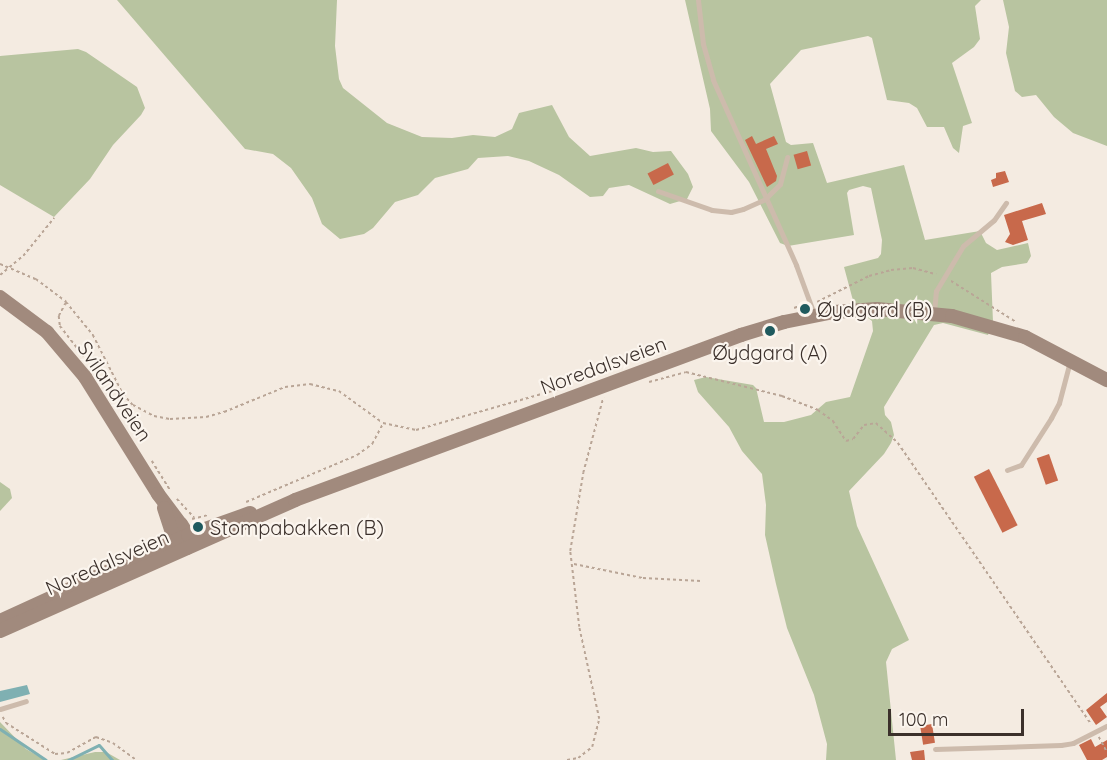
<!DOCTYPE html>
<meta charset="utf-8">
<style>
body{margin:0}
#map{position:relative;width:1107px;height:760px;overflow:hidden;background:#f4ebe1;font-family:Quicksand,sans-serif}
div>[style]{position:absolute}
.green>*{inset:0;background:#b8c4a0}
.water>*{inset:0;background:#7fb0b2}
.stream>*{height:3px;margin:-1.5px;padding:0 1.5px;transform-origin:1.5px;border-radius:1.5px;background:#7fb0b2}
.building>*{inset:0;background:#c8694b;transform-origin:0 0}
.path>*{height:1.5px;margin-top:-0.75px;transform-origin:0;background:repeating-linear-gradient(90deg,#b9a596 0 3px,transparent 0 6px)}
.service>*{height:5px;margin:-2.5px;padding:0 2.5px;transform-origin:2.5px;border-radius:2.5px;background:#cdbbac}
.secondary>*{height:14px;margin:-7px;padding:0 7px;transform-origin:7px;border-radius:7px;background:#a18a7d}
.dots>*{width:16px;height:16px;translate:-50% -50%;box-sizing:border-box;border:3px solid #fbf5ee;border-radius:50%}
span{translate:-50% -50%;white-space:nowrap;text-align:center;line-height:1.15;-webkit-text-stroke:4.5px #fbf5ee;paint-order:stroke}
.poi-label{font-size:20px;color:#3b302b}
.left{translate:0 -50%;text-align:left}
.street-label{font-size:20px;color:#3b302b}
.scale{position:absolute;left:888px;top:709px;width:136px;height:27px;box-sizing:border-box;border:3px solid #3b302b;border-top:0;padding-left:8px;font-size:18px;line-height:21px;white-space:nowrap;color:#3b302b;-webkit-text-stroke:4px #fbf5ee;paint-order:stroke}
</style>
<div id="map">
<div class="green">
<div style="clip-path:polygon(117px 0,337px 0,335px 46px,339px 79px,343px 88px,387px 123px,422px 137px,452px 138px,473px 135px,495px 137px,512px 129px,519px 113px,552px 105px,569px 137px,590px 156px,636px 148px,653px 152px,671px 151px,688px 174px,693px 187px,687px 199px,670px 204px,629px 185px,609px 188px,603px 196px,590px 197px,559px 175px,529px 161px,508px 156px,478px 158px,468px 169px,435px 178px,418px 195px,395px 202px,373px 228px,364px 234px,340px 239px,322px 224px,312px 198px,291px 168px,273px 154px,245px 149px)"></div>
<div style="clip-path:polygon(685px 0,981px 0,975px 6px,980px 39px,974px 47px,952px 63px,972px 123px,963px 126px,959px 153px,953px 148px,944px 127px,927px 127px,917px 108px,909px 103px,887px 100px,872px 38px,868px 36px,801px 50px,770px 84px,786px 142px,791px 145px,813px 143px,827px 183px,904px 165px,925px 240px,980px 231px,986px 243px,997px 250px,1028px 243px,1031px 256px,1027px 263px,1002px 267px,991px 273px,993px 322px,988px 335px,943px 323px,934px 325px,884px 407px,885px 415px,891px 422px,894px 435px,891px 443px,884px 454px,849px 491px,857px 526px,909px 640px,892px 649px,886px 662px,896px 760px,826px 760px,827px 744px,814px 695px,787px 628px,776px 584px,765px 535px,766px 505px,762px 474px,742px 451px,729px 427px,698px 392px,694px 380px,706px 377px,753px 385px,756px 388px,764px 422px,784px 422px,811px 415px,826px 402px,850px 397px,873px 331px,872px 321px,855px 308px,844px 267px,878px 258px,881px 254px,882px 240px,871px 188px,863px 186px,849px 190px,847px 193px,854px 235px,788px 246px,780px 243px,749px 182px,711px 131px,710px 109px)"></div>
<div style="clip-path:polygon(1003px 0,1107px 0,1107px 146px,1073px 133px,1054px 117px,1036px 95px,1022px 97px,1015px 91px,1006px 53px,1009px 27px)"></div>
<div style="clip-path:polygon(78px 49px,86px 52px,137px 87px,145px 108px,141px 115px,113px 145px,90px 179px,54px 217px,0 185px,0 56px)"></div>
<div style="clip-path:polygon(0 482px,10px 489px,12px 498px,0 511px)"></div>
<div style="clip-path:polygon(0 722px,26px 749px,45px 760px,0 760px)"></div>
<div style="clip-path:polygon(95px 752px,106px 752px,120px 760px,61px 760px)"></div>
</div>
<div class="water">
<div style="clip-path:polygon(27px 685px,30px 694px,0 702px,0 691px)"></div>
</div>
<div class="stream">
<div style="left:0;top:729px;width:55px;rotate:34deg"></div>
<div style="left:68px;top:760px;width:34px;rotate:-26deg"></div>
<div style="left:99px;top:745px;width:20px;rotate:49deg"></div>
</div>
<div class="building">
<div style="clip-path:polygon(752px 136px,756px 144px,774px 136px,778px 144px,766px 149px,777px 176px,776px 181px,767px 187px,745px 140px)"></div>
<div style="left:807px;top:151px;width:15px;height:14px;rotate:74deg"></div>
<div style="left:668px;top:163px;width:13px;height:23px;rotate:63deg"></div>
<div style="clip-path:polygon(1005px 171px,1009px 182px,993px 187px,991px 180px,996px 178px,996px 173px)"></div>
<div style="clip-path:polygon(1042px 203px,1046px 214px,1022px 221px,1028px 240px,1013px 245px,1005px 242px,1010px 234px,1004px 215px)"></div>
<div style="left:1049px;top:454px;width:28px;height:13px;rotate:71deg"></div>
<div style="left:989px;top:469px;width:63px;height:17px;rotate:63deg"></div>
<div style="clip-path:polygon(1107px 693px,1107px 702px,1100px 707px,1107px 717px,1096px 725px,1086px 710px)"></div>
<div style="left:932px;top:724px;width:19px;height:12px;rotate:81deg"></div>
<div style="clip-path:polygon(1091px 739px,1095px 747px,1107px 740px,1107px 757px,1102px 760px,1087px 760px,1079px 745px)"></div>
<div style="clip-path:polygon(924px 750px,925px 760px,912px 760px,910px 752px)"></div>
</div>
<div class="path">
<div style="left:0;top:264px;width:39px;rotate:23deg"></div>
<div style="left:36px;top:279px;width:38px;rotate:37deg"></div>
<div style="left:66px;top:302px;width:43px;rotate:50.7deg"></div>
<div style="left:93px;top:335px;width:66px;rotate:63deg"></div>
<div style="left:123px;top:394px;width:15px;rotate:48deg"></div>
<div style="left:133px;top:405px;width:24px;rotate:28deg"></div>
<div style="left:154px;top:416px;width:16px;rotate:11deg"></div>
<div style="left:170px;top:419px;width:36px;rotate:-3deg"></div>
<div style="left:206px;top:417px;width:19px;rotate:-16deg"></div>
<div style="left:224px;top:412px;width:66px;rotate:-22.3deg"></div>
<div style="left:285px;top:387px;width:25px;rotate:-7deg"></div>
<div style="left:310px;top:384px;width:30px;rotate:14deg"></div>
<div style="left:339px;top:391px;width:54px;rotate:36deg"></div>
<div style="left:383px;top:423px;width:34px;rotate:12deg"></div>
<div style="left:416px;top:430px;width:156px;rotate:-16deg"></div>
<div style="left:0;top:275px;width:30px;rotate:-40deg"></div>
<div style="left:23px;top:256px;width:49px;rotate:-50.8deg"></div>
<div style="left:951px;top:281px;width:77px;rotate:32.2deg"></div>
<div style="left:817px;top:302px;width:58px;rotate:-26.6deg"></div>
<div style="left:869px;top:276px;width:23px;rotate:-15deg"></div>
<div style="left:891px;top:270px;width:22px;rotate:-5deg"></div>
<div style="left:913px;top:268px;width:24px;rotate:15deg"></div>
<div style="left:66px;top:303px;width:15px;rotate:118deg"></div>
<div style="left:59px;top:316px;width:10px;rotate:84deg"></div>
<div style="left:60px;top:326px;width:46px;rotate:52.1deg"></div>
<div style="left:794px;top:308px;width:11px;rotate:-22deg"></div>
<div style="left:649px;top:382px;width:38px;rotate:-15deg"></div>
<div style="left:686px;top:372px;width:99px;rotate:14deg"></div>
<div style="left:782px;top:396px;width:39px;rotate:21deg"></div>
<div style="left:818px;top:410px;width:19px;rotate:36deg"></div>
<div style="left:833px;top:421px;width:24px;rotate:57deg"></div>
<div style="left:846px;top:441px;width:7px;rotate:-16deg"></div>
<div style="left:853px;top:439px;width:18px;rotate:-52deg"></div>
<div style="left:864px;top:425px;width:12px;rotate:-9deg"></div>
<div style="left:876px;top:423px;width:30px;rotate:42deg"></div>
<div style="left:898px;top:443px;width:342px;rotate:55.5deg"></div>
<div style="left:152px;top:461px;width:34px;rotate:58deg"></div>
<div style="left:177px;top:499px;width:25px;rotate:47deg"></div>
<div style="left:246px;top:502px;width:121px;rotate:-22.9deg"></div>
<div style="left:357px;top:455px;width:19px;rotate:-36deg"></div>
<div style="left:372px;top:444px;width:24px;rotate:-62deg"></div>
<div style="left:192px;top:519px;width:16px;rotate:-14deg"></div>
<div style="left:574px;top:564px;width:70px;rotate:11.5deg"></div>
<div style="left:643px;top:578px;width:58px;rotate:3deg"></div>
<div style="left:3px;top:717px;width:7px;rotate:63deg"></div>
<div style="left:6px;top:723px;width:58px;rotate:32.3deg"></div>
<div style="left:55px;top:754px;width:12px;rotate:-5deg"></div>
<div style="left:67px;top:753px;width:33px;rotate:-29deg"></div>
<div style="left:96px;top:737px;width:18px;rotate:19deg"></div>
<div style="left:113px;top:743px;width:29px;rotate:36deg"></div>
<div style="left:1099px;top:737px;width:17px;rotate:62deg"></div>
<div style="left:567px;top:760px;width:11px;rotate:-10deg"></div>
<div style="left:578px;top:758px;width:18px;rotate:-38deg"></div>
<div style="left:592px;top:747px;width:29px;rotate:-76deg"></div>
<div style="left:599px;top:719px;width:94px;rotate:-102.3deg"></div>
<div style="left:579px;top:627px;width:77px;rotate:-96.8deg"></div>
<div style="left:570px;top:551px;width:79px;rotate:-80.5deg"></div>
<div style="left:583px;top:473px;width:78px;rotate:-75.1deg"></div>
</div>
<div class="service">
<div style="left:698px;top:0;width:44px;rotate:83.5deg"></div>
<div style="left:703px;top:44px;width:37px;rotate:74deg"></div>
<div style="left:713px;top:80px;width:203px;rotate:65.8deg"></div>
<div style="left:796px;top:265px;width:52px;rotate:69.8deg"></div>
<div style="left:658px;top:191px;width:57px;rotate:19.4deg"></div>
<div style="left:712px;top:210px;width:19px;rotate:6deg"></div>
<div style="left:731px;top:212px;width:12px;rotate:-14deg"></div>
<div style="left:743px;top:209px;width:24px;rotate:-24deg"></div>
<div style="left:765px;top:199px;width:21px;rotate:-45deg"></div>
<div style="left:780px;top:184px;width:28px;rotate:-75deg"></div>
<div style="left:934px;top:313px;width:22px;rotate:-85deg"></div>
<div style="left:936px;top:291px;width:52px;rotate:-59deg"></div>
<div style="left:963px;top:246px;width:40px;rotate:-40deg"></div>
<div style="left:994px;top:220px;width:21px;rotate:-55deg"></div>
<div style="left:1007px;top:470px;width:15px;rotate:-20deg"></div>
<div style="left:1021px;top:465px;width:56px;rotate:-57.4deg"></div>
<div style="left:1051px;top:418px;width:17px;rotate:-62deg"></div>
<div style="left:1059px;top:403px;width:43px;rotate:-75.3deg"></div>
<div style="left:0;top:709px;width:27px;rotate:-17deg"></div>
<div style="left:935px;top:749px;width:126px;rotate:-1.8deg"></div>
<div style="left:1061px;top:745px;width:12px;rotate:-9deg"></div>
<div style="left:1073px;top:743px;width:38px;rotate:-27deg"></div>
</div>
<div class="secondary">
<div style="left:0;top:297px;width:59px;rotate:36.7deg"></div>
<div style="left:47px;top:332px;width:59px;rotate:49.8deg"></div>
<div style="left:85px;top:377px;width:138px;rotate:58deg"></div>
<div style="left:158px;top:494px;width:38px;rotate:53deg"></div>
<div style="left:181px;top:524px;width:13px;rotate:58deg"></div>
<div style="left:188px;top:535px;width:13px;rotate:94deg"></div>
<div style="left:164px;top:508px;width:35px;rotate:72deg"></div>
<div style="left:175px;top:541px;width:8px;rotate:30deg"></div>
<div style="left:0;top:621px;width:207px;rotate:-24.6deg"></div>
<div style="left:188px;top:535px;width:66px;rotate:-19.5deg"></div>
<div style="left:0;top:631px;width:323px;rotate:-23.9deg"></div>
<div style="left:295px;top:500px;width:476px;rotate:-20.3deg"></div>
<div style="left:741px;top:335px;width:45px;rotate:-16.8deg"></div>
<div style="left:784px;top:322px;width:51px;rotate:-11.3deg"></div>
<div style="left:834px;top:312px;width:43px;rotate:-4deg"></div>
<div style="left:877px;top:309px;width:75px;rotate:5.3deg"></div>
<div style="left:952px;top:316px;width:76px;rotate:16deg"></div>
<div style="left:1025px;top:337px;width:93px;rotate:27.7deg"></div>
</div>
<div class="dots">
<div style="left:805px;top:309px;background:#1f5a5e"></div>
<div style="left:770px;top:331px;background:#1f5a5e"></div>
<div style="left:198px;top:527px;background:#1f5a5e"></div>
</div>
<div class="poi-label">
<span class="left" style="left:817px;top:309px">Øydgard (B)</span>
<span style="left:770px;top:352px">Øydgard (A)</span>
<span class="left" style="left:210px;top:527px">Stompabakken (B)</span>
</div>
<div class="street-label">
<span style="left:603px;top:365px;rotate:-20deg">Noredalsveien</span>
<span style="left:115px;top:391px;rotate:56deg">Svilandveien</span>
<span style="left:107px;top:562px;rotate:-24deg">Noredalsveien</span>
</div>
<div class="scale">100 m</div>
</div>
